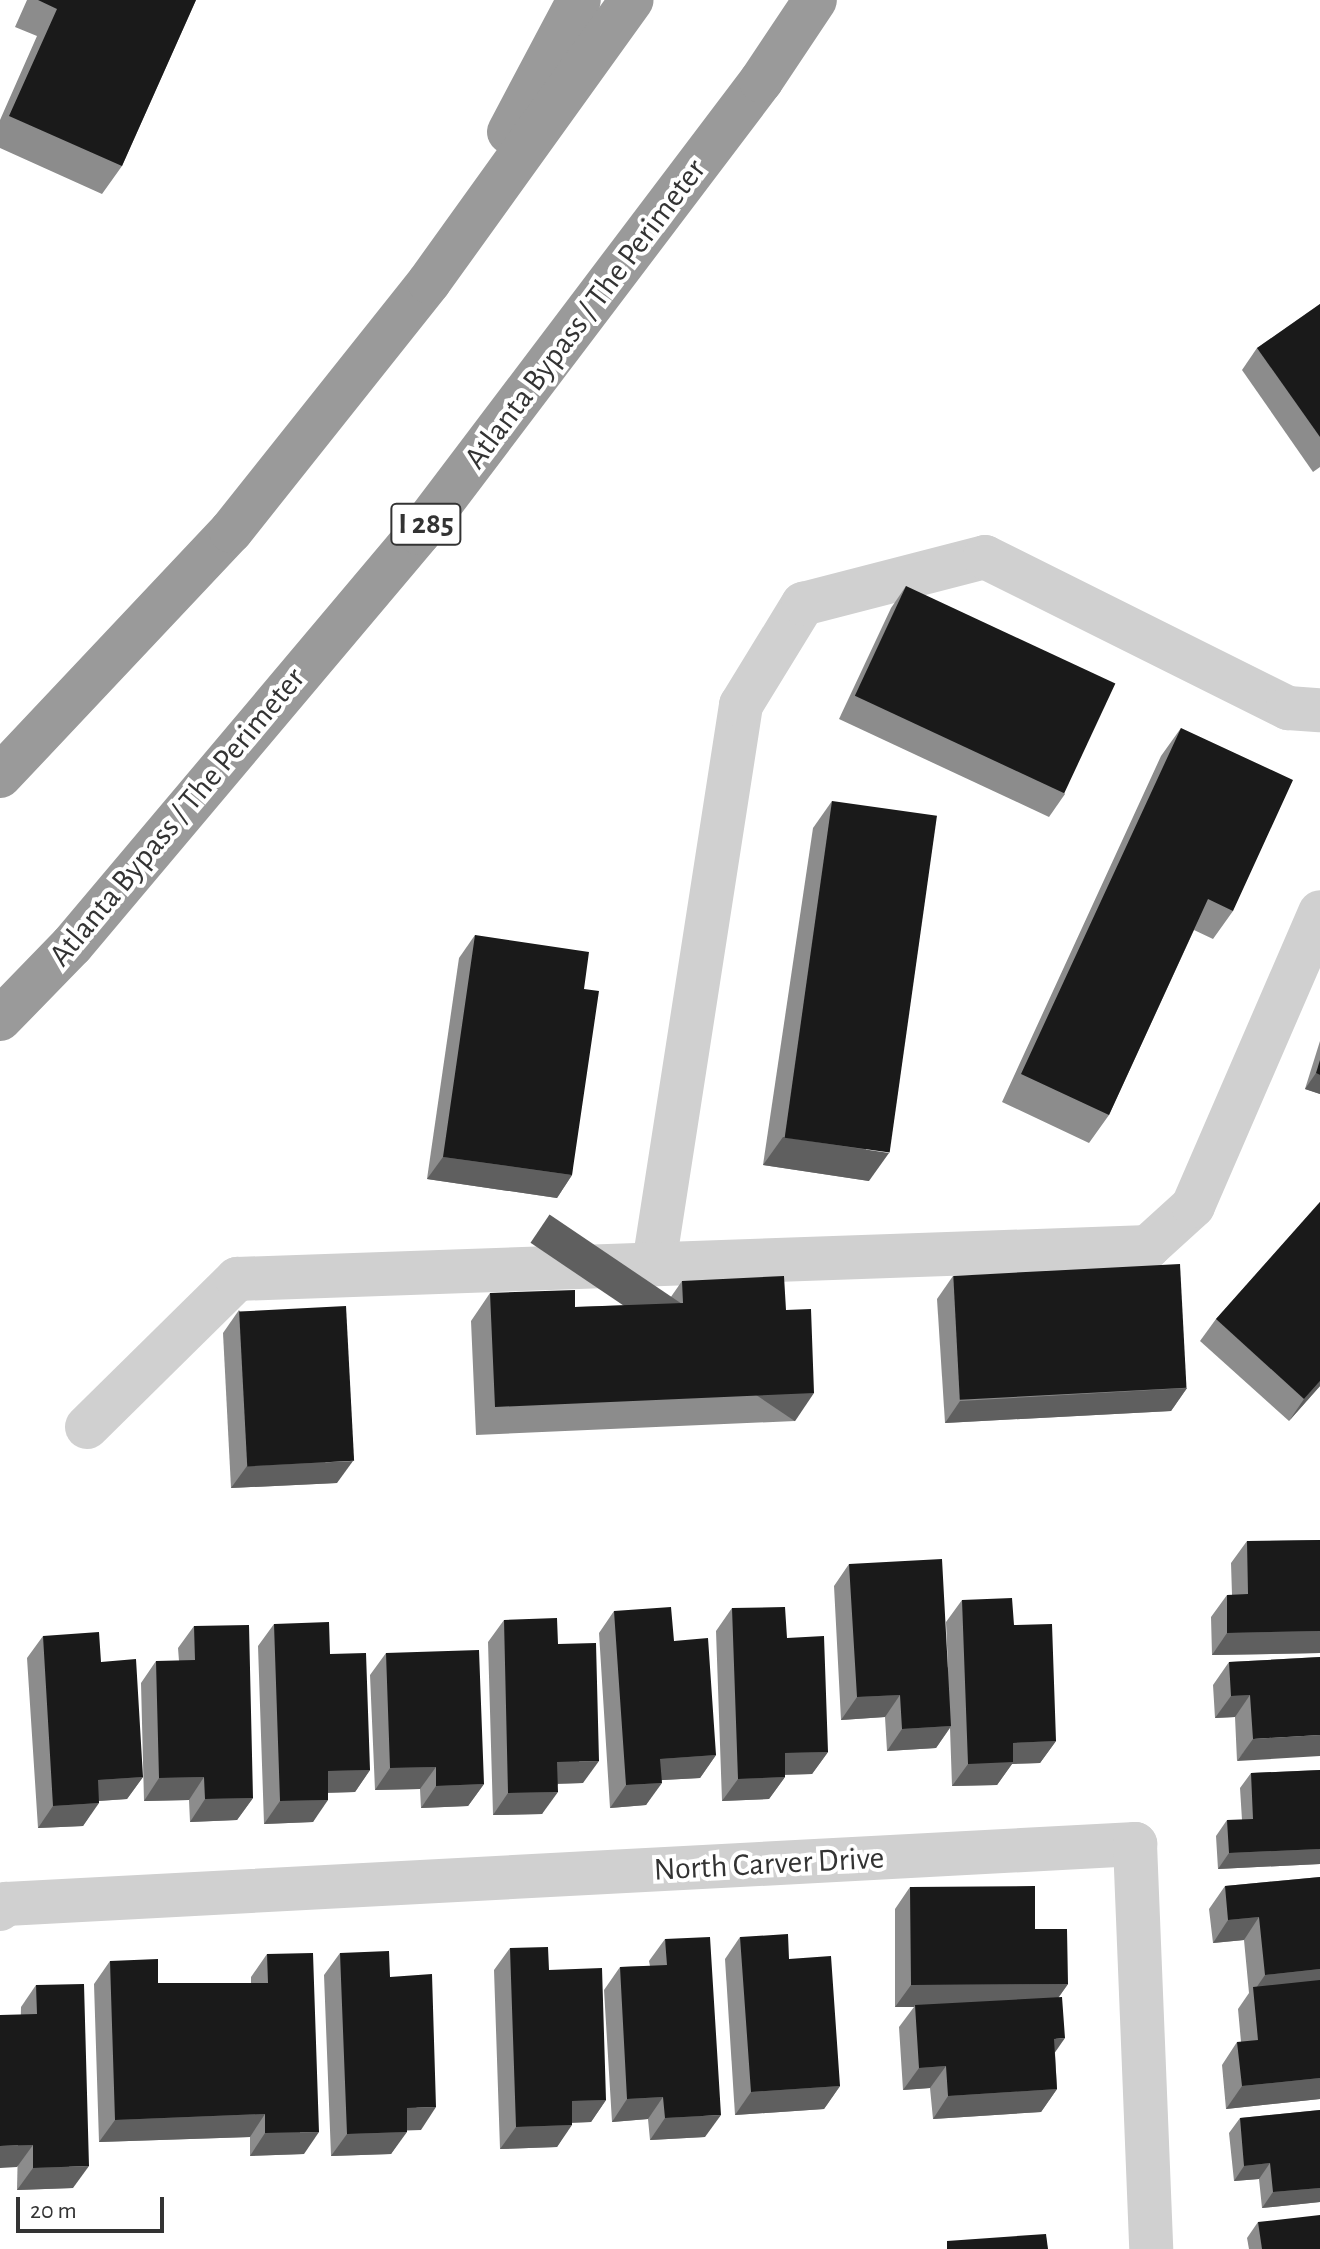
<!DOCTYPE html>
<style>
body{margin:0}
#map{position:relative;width:1320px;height:2249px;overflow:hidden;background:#fff;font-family:"Alegreya Sans",sans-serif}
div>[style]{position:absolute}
.minor>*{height:44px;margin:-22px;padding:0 22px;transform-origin:22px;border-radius:22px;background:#d0d0d0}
.motorway>*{height:44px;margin:-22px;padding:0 22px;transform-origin:22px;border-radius:22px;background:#9a9a9a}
.wall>*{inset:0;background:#8c8c8c}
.shaded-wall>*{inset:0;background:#5f5f5f;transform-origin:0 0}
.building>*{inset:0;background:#1a1a1a;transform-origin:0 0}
span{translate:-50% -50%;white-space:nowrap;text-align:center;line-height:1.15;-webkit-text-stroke:8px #fff;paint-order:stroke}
.shield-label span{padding:2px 6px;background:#fff;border:2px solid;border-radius:6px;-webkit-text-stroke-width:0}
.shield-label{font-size:30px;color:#333;font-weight:700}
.street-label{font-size:32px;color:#333}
.scale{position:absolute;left:16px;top:2197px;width:148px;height:36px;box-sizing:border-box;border:4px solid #333;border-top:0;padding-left:10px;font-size:24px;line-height:28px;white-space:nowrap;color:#333;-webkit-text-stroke:6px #fff;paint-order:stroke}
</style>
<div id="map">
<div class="minor">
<div style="left:654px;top:1264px;width:566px;rotate:-81.15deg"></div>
<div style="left:741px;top:705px;width:119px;rotate:-58.5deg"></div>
<div style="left:803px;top:604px;width:188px;rotate:-14.5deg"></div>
<div style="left:985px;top:557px;width:339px;rotate:26.5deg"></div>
<div style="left:1288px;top:708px;width:32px;rotate:4deg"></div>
<div style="left:87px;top:1427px;width:211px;rotate:-44.6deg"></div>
<div style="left:237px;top:1279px;width:912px;rotate:-2.01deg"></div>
<div style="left:1148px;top:1247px;width:61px;rotate:-42.3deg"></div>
<div style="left:1193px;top:1206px;width:320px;rotate:-66.6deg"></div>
<div style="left:0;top:1909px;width:8px;rotate:-40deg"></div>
<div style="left:6px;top:1904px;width:1131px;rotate:-3.04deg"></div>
<div style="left:1135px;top:1844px;width:405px;rotate:87.7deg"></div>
</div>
<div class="motorway">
<div style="left:509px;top:132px;width:149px;rotate:-62.1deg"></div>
<div style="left:0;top:776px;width:337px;rotate:-46.7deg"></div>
<div style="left:231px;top:531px;width:318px;rotate:-51.5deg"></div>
<div style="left:429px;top:282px;width:347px;rotate:-54.3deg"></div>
<div style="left:0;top:1019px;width:103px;rotate:-45.8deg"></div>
<div style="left:72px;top:945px;width:539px;rotate:-49.89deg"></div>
<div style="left:419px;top:533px;width:567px;rotate:-52.89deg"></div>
<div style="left:761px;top:81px;width:97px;rotate:-56.3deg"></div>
</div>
<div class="wall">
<div style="clip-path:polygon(27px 0,196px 0,122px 166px,102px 194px,0 148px,0 120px,37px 36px,15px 27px)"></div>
<div style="clip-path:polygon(1320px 304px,1320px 467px,1313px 472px,1242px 370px,1257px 348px)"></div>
<div style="clip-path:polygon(906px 586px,1065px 794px,1049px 817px,839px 719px,891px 608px)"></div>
<div style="clip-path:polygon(1181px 728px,1233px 911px,1213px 939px,1194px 930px,1109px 1115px,1089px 1143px,1002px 1102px,1161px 756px)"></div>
<div style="clip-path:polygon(832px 801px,869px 1181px,763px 1165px,813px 828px)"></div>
<div style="clip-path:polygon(475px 935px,584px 989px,572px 1175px,557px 1198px,427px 1179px,459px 958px)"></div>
<div style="clip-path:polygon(1320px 1041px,1320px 1094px,1305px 1089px)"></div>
<div style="clip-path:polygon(1320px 1202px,1320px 1386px,1289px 1421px,1200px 1341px,1216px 1319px)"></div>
<div style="clip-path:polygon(953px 1276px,1187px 1388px,1171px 1411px,945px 1423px,937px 1299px)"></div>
<div style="clip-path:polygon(682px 1281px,786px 1310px,795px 1421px,476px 1435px,471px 1321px,490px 1293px,575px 1307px,666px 1304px)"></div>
<div style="clip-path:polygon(239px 1310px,337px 1483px,231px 1488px,223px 1333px)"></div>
<div style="clip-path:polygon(1320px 1540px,1320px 1653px,1212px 1655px,1211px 1617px,1227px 1595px,1232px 1595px,1231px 1563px,1247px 1541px)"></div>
<div style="clip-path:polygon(849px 1564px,948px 1668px,946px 1622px,962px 1600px,1014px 1625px,1056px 1741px,1040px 1763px,1012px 1764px,997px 1785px,952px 1786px,950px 1728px,936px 1748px,887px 1751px,885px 1717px,841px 1720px,834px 1586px)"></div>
<div style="clip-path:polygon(732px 1608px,787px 1638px,828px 1752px,812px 1774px,785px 1775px,785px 1777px,769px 1799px,722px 1801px,716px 1631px)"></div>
<div style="clip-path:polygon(614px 1611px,674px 1641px,716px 1755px,700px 1778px,662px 1780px,646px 1805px,610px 1808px,599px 1633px)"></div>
<div style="clip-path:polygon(504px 1620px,558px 1644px,583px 1783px,558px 1784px,542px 1814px,493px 1815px,488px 1642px)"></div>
<div style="clip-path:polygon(274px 1624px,330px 1654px,370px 1770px,355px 1792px,328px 1793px,313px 1822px,264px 1824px,258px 1646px)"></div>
<div style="clip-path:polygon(194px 1626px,253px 1798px,237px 1820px,190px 1822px,189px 1800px,144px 1801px,141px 1683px,156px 1661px,179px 1661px,178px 1648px)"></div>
<div style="clip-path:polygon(43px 1636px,101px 1662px,143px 1777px,127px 1799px,99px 1801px,83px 1826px,38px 1828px,27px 1658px)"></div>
<div style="clip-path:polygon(386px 1653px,484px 1784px,468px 1806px,421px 1808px,420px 1789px,375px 1790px,370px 1675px)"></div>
<div style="clip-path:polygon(1320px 1657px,1237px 1761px,1235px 1717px,1215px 1718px,1213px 1685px,1229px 1662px)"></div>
<div style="clip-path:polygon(1320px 1770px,1320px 1864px,1218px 1869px,1216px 1836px,1227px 1820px,1242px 1820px,1240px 1788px,1251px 1773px)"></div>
<div style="clip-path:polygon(1320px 1877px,1320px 2099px,1226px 2109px,1222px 2065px,1237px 2042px,1241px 2042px,1238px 2009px,1249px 1993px,1244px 1940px,1213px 1943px,1209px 1909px,1225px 1886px)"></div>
<div style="clip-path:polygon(910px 1887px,1035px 1929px,1068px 1984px,1059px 1997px,1055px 2052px,1057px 2089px,1041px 2112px,933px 2119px,930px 2088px,903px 2090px,899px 2027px,914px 2007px,895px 2007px,895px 1909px)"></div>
<div style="clip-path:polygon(740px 1937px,789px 1959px,840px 2086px,824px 2109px,735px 2115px,725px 1959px)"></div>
<div style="clip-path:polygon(665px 1939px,705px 2137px,650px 2140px,648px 2119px,612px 2122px,604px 1990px,620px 1967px,650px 1966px,649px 1961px)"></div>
<div style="clip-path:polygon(510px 1948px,549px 1970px,606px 2100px,591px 2122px,572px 2123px,557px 2147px,500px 2149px,494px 1970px)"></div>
<div style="clip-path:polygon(340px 1953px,390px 1977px,421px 2130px,407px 2130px,391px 2154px,331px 2156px,324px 1975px)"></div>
<div style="clip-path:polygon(267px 1954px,304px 2154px,250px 2156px,250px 2137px,99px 2142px,94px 1984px,110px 1961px,158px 1983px,251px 1983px,251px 1977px)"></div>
<div style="clip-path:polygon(36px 1985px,73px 2188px,17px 2190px,21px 2007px)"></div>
<div style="clip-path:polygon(1320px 2110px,1320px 2202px,1262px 2208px,1259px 2179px,1234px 2181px,1229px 2133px,1240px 2118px)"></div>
<div style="clip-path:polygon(1258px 2222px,1320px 2249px,1249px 2249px,1247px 2238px)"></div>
</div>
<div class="shaded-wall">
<div style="clip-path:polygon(1316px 1073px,1320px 1075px,1320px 1094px,1305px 1089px)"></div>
<div style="clip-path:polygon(783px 1137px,889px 1153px,869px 1181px,763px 1165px)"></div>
<div style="clip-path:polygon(443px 1157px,572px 1175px,557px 1198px,427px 1179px)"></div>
<div style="clip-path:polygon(1320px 1381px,1320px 1386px,1289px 1421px,1304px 1399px)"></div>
<div style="clip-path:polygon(1187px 1388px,1171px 1411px,945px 1423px,960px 1401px)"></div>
<div style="left:814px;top:1393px;width:34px;height:319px;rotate:124deg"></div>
<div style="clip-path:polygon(353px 1461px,337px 1483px,231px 1488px,247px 1466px)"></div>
<div style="clip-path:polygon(1320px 1631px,1320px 1653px,1212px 1655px,1227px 1633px)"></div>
<div style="clip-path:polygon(900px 1695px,885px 1717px,841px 1720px,857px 1697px)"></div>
<div style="clip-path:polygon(1250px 1695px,1235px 1717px,1215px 1718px,1231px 1696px)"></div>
<div style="clip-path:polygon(951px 1726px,936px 1748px,887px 1751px,902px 1729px)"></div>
<div style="clip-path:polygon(1320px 1735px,1320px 1756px,1237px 1761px,1253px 1739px)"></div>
<div style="clip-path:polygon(1056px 1741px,1040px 1763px,1012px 1764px,997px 1785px,952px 1786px,968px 1764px,1013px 1743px)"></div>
<div style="clip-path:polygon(828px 1752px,812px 1774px,769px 1775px,785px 1753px)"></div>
<div style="clip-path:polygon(716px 1755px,700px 1778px,645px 1781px,660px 1759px)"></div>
<div style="clip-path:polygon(599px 1761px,583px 1783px,542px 1784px,557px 1762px)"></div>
<div style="clip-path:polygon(436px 1767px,420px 1789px,375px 1790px,390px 1768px)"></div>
<div style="clip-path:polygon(370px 1770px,355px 1792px,312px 1793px,328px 1771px)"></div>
<div style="clip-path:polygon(143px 1777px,127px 1799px,82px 1802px,98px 1780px)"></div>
<div style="clip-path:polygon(204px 1777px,189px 1800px,144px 1801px,159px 1778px)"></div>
<div style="clip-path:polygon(785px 1777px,769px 1799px,722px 1801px,738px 1779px)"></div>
<div style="clip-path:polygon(662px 1783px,646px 1805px,610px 1808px,626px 1785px)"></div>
<div style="clip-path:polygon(484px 1784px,468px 1806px,421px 1808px,436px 1786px)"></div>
<div style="clip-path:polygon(558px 1792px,542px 1814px,493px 1815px,508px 1793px)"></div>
<div style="clip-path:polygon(253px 1798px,237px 1820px,190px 1822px,205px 1799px)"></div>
<div style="clip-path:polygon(328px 1800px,313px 1822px,264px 1824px,280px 1801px)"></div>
<div style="clip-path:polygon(99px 1803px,83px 1826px,38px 1828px,53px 1806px)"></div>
<div style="clip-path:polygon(1320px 1849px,1320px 1864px,1218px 1869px,1229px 1853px)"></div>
<div style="clip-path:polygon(1259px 1917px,1244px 1940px,1213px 1943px,1228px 1920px)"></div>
<div style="clip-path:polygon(1320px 1969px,1320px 1990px,1254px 1991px,1265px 1975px)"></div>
<div style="clip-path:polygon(1068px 1984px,1052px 2006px,915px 2005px,914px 2007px,895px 2007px,911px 1985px)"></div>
<div style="clip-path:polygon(1065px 2038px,1049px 2061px,1054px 2039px)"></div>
<div style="clip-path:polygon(946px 2066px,930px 2088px,903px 2090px,919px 2068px)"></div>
<div style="clip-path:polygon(1320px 2078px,1320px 2099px,1226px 2109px,1242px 2086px)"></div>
<div style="clip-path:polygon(840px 2086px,824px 2109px,735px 2115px,751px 2092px)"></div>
<div style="clip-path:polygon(1057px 2089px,1041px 2112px,933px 2119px,948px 2096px)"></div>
<div style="clip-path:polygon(663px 2097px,648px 2119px,612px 2122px,627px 2099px)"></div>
<div style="clip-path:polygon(606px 2100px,591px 2122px,556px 2123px,572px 2101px)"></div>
<div style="clip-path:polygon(436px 2107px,421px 2130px,391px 2131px,407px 2108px)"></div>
<div style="clip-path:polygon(265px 2114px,250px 2137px,99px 2142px,115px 2120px)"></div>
<div style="clip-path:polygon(721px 2115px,705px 2137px,650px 2140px,665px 2118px)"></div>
<div style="clip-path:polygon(572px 2125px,557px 2147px,500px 2149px,516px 2127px)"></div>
<div style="clip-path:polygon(319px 2132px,304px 2154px,250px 2156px,265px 2133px)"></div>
<div style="clip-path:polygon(407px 2132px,391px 2154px,331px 2156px,347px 2134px)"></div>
<div style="clip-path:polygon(33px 2145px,17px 2167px,0 2168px,0 2146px)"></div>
<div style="clip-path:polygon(1270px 2163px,1259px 2179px,1234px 2181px,1244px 2166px)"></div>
<div style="clip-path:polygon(89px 2166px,73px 2188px,17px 2190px,33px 2168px)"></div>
<div style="clip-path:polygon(1320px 2188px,1320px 2202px,1262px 2208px,1273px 2192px)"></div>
</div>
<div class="building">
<div style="clip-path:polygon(38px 0,196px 0,122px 166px,9px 116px,57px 9px)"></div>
<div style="clip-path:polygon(1320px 304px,1320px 437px,1257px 348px)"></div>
<div style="left:906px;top:586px;width:231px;height:121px;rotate:25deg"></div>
<div style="clip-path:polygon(1181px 728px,1293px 780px,1233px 911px,1208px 899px,1109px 1115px,1021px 1074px)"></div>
<div style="left:832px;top:801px;width:106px;height:340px;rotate:8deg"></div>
<div style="clip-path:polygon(475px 935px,589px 952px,584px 989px,599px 991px,572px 1175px,443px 1157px)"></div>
<div style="clip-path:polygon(1320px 1060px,1320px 1075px,1316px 1073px)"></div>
<div style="clip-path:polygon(1320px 1202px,1320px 1381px,1304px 1399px,1216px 1319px)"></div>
<div style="left:1180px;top:1264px;width:124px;height:227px;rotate:87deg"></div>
<div style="clip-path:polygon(784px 1276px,786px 1310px,811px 1309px,814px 1393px,495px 1407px,490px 1293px,575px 1290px,575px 1307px,683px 1303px,682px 1281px)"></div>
<div style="left:346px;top:1306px;width:155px;height:107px;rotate:87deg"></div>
<div style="clip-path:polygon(1320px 1540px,1320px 1631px,1227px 1633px,1227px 1595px,1248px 1594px,1247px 1541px)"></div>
<div style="clip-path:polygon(942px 1559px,951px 1726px,902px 1729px,900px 1695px,857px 1697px,849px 1564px)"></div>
<div style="clip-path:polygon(1012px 1598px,1014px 1625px,1052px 1624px,1056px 1741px,1013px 1743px,1013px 1762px,968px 1764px,962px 1600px)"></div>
<div style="clip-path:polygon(671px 1607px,674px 1641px,708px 1638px,716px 1755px,660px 1759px,662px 1783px,626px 1785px,614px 1611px)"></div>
<div style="clip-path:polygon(785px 1607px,787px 1638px,824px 1636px,828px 1752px,785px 1753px,785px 1777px,738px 1779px,732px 1608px)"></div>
<div style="clip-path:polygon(557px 1618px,558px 1644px,596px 1643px,599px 1761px,557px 1762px,558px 1792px,508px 1793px,504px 1620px)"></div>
<div style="clip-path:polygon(329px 1622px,330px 1654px,366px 1653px,370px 1770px,328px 1771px,328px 1800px,280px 1801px,274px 1624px)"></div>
<div style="clip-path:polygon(249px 1625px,253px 1798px,205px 1799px,204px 1777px,159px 1778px,156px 1661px,195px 1660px,194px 1626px)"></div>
<div style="clip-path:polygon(99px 1632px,101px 1662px,136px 1659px,143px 1777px,98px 1780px,99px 1803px,53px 1806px,43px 1636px)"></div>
<div style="clip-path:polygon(479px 1650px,484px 1784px,436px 1786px,436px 1767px,390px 1768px,386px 1653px)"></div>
<div style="clip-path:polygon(1320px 1657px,1320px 1735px,1253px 1739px,1250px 1695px,1231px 1696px,1229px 1662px)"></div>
<div style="clip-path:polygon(1320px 1770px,1320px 1849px,1229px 1853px,1227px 1820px,1253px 1819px,1251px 1773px)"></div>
<div style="clip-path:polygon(1320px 1877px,1320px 1969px,1265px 1975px,1259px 1917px,1228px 1920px,1225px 1886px)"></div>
<div style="clip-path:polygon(1035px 1886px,1035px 1929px,1067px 1929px,1068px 1984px,911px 1985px,910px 1887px)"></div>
<div style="clip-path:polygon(788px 1934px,789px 1959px,831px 1956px,840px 2086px,751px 2092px,740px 1937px)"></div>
<div style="clip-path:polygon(710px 1937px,721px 2115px,665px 2118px,663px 2097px,627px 2099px,620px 1967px,667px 1965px,665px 1939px)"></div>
<div style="clip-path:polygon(548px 1947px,549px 1970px,602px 1968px,606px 2100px,572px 2101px,572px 2125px,516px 2127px,510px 1948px)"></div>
<div style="clip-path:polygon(389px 1951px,390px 1977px,432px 1974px,436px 2107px,407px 2108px,407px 2132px,347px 2134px,340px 1953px)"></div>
<div style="clip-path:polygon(313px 1953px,319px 2132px,265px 2133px,265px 2114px,115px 2120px,110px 1961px,158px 1959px,158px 1983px,268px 1983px,267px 1954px)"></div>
<div style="clip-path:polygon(1320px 1980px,1320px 2078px,1242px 2086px,1237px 2042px,1258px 2040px,1253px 1987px)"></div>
<div style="clip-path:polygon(84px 1984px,89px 2166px,33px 2168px,33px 2145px,0 2146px,0 2015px,37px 2014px,36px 1985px)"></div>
<div style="clip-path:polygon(1062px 1997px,1065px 2038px,1054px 2039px,1057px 2089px,948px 2096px,946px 2066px,919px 2068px,915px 2005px)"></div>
<div style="clip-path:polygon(1320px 2110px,1320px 2188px,1273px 2192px,1270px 2163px,1244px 2166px,1240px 2118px)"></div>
<div style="clip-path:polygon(1320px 2215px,1320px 2249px,1262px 2249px,1258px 2222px)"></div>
<div style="clip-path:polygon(1046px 2234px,1048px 2249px,947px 2249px,947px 2241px)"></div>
</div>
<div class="shield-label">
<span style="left:426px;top:524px">I 285</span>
</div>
<div class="street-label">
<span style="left:585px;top:314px;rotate:-53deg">Atlanta Bypass / The Perimeter</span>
<span style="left:177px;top:817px;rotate:-50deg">Atlanta Bypass / The Perimeter</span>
<span style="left:769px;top:1864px;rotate:-3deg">North Carver Drive</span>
</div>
<div class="scale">20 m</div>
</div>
